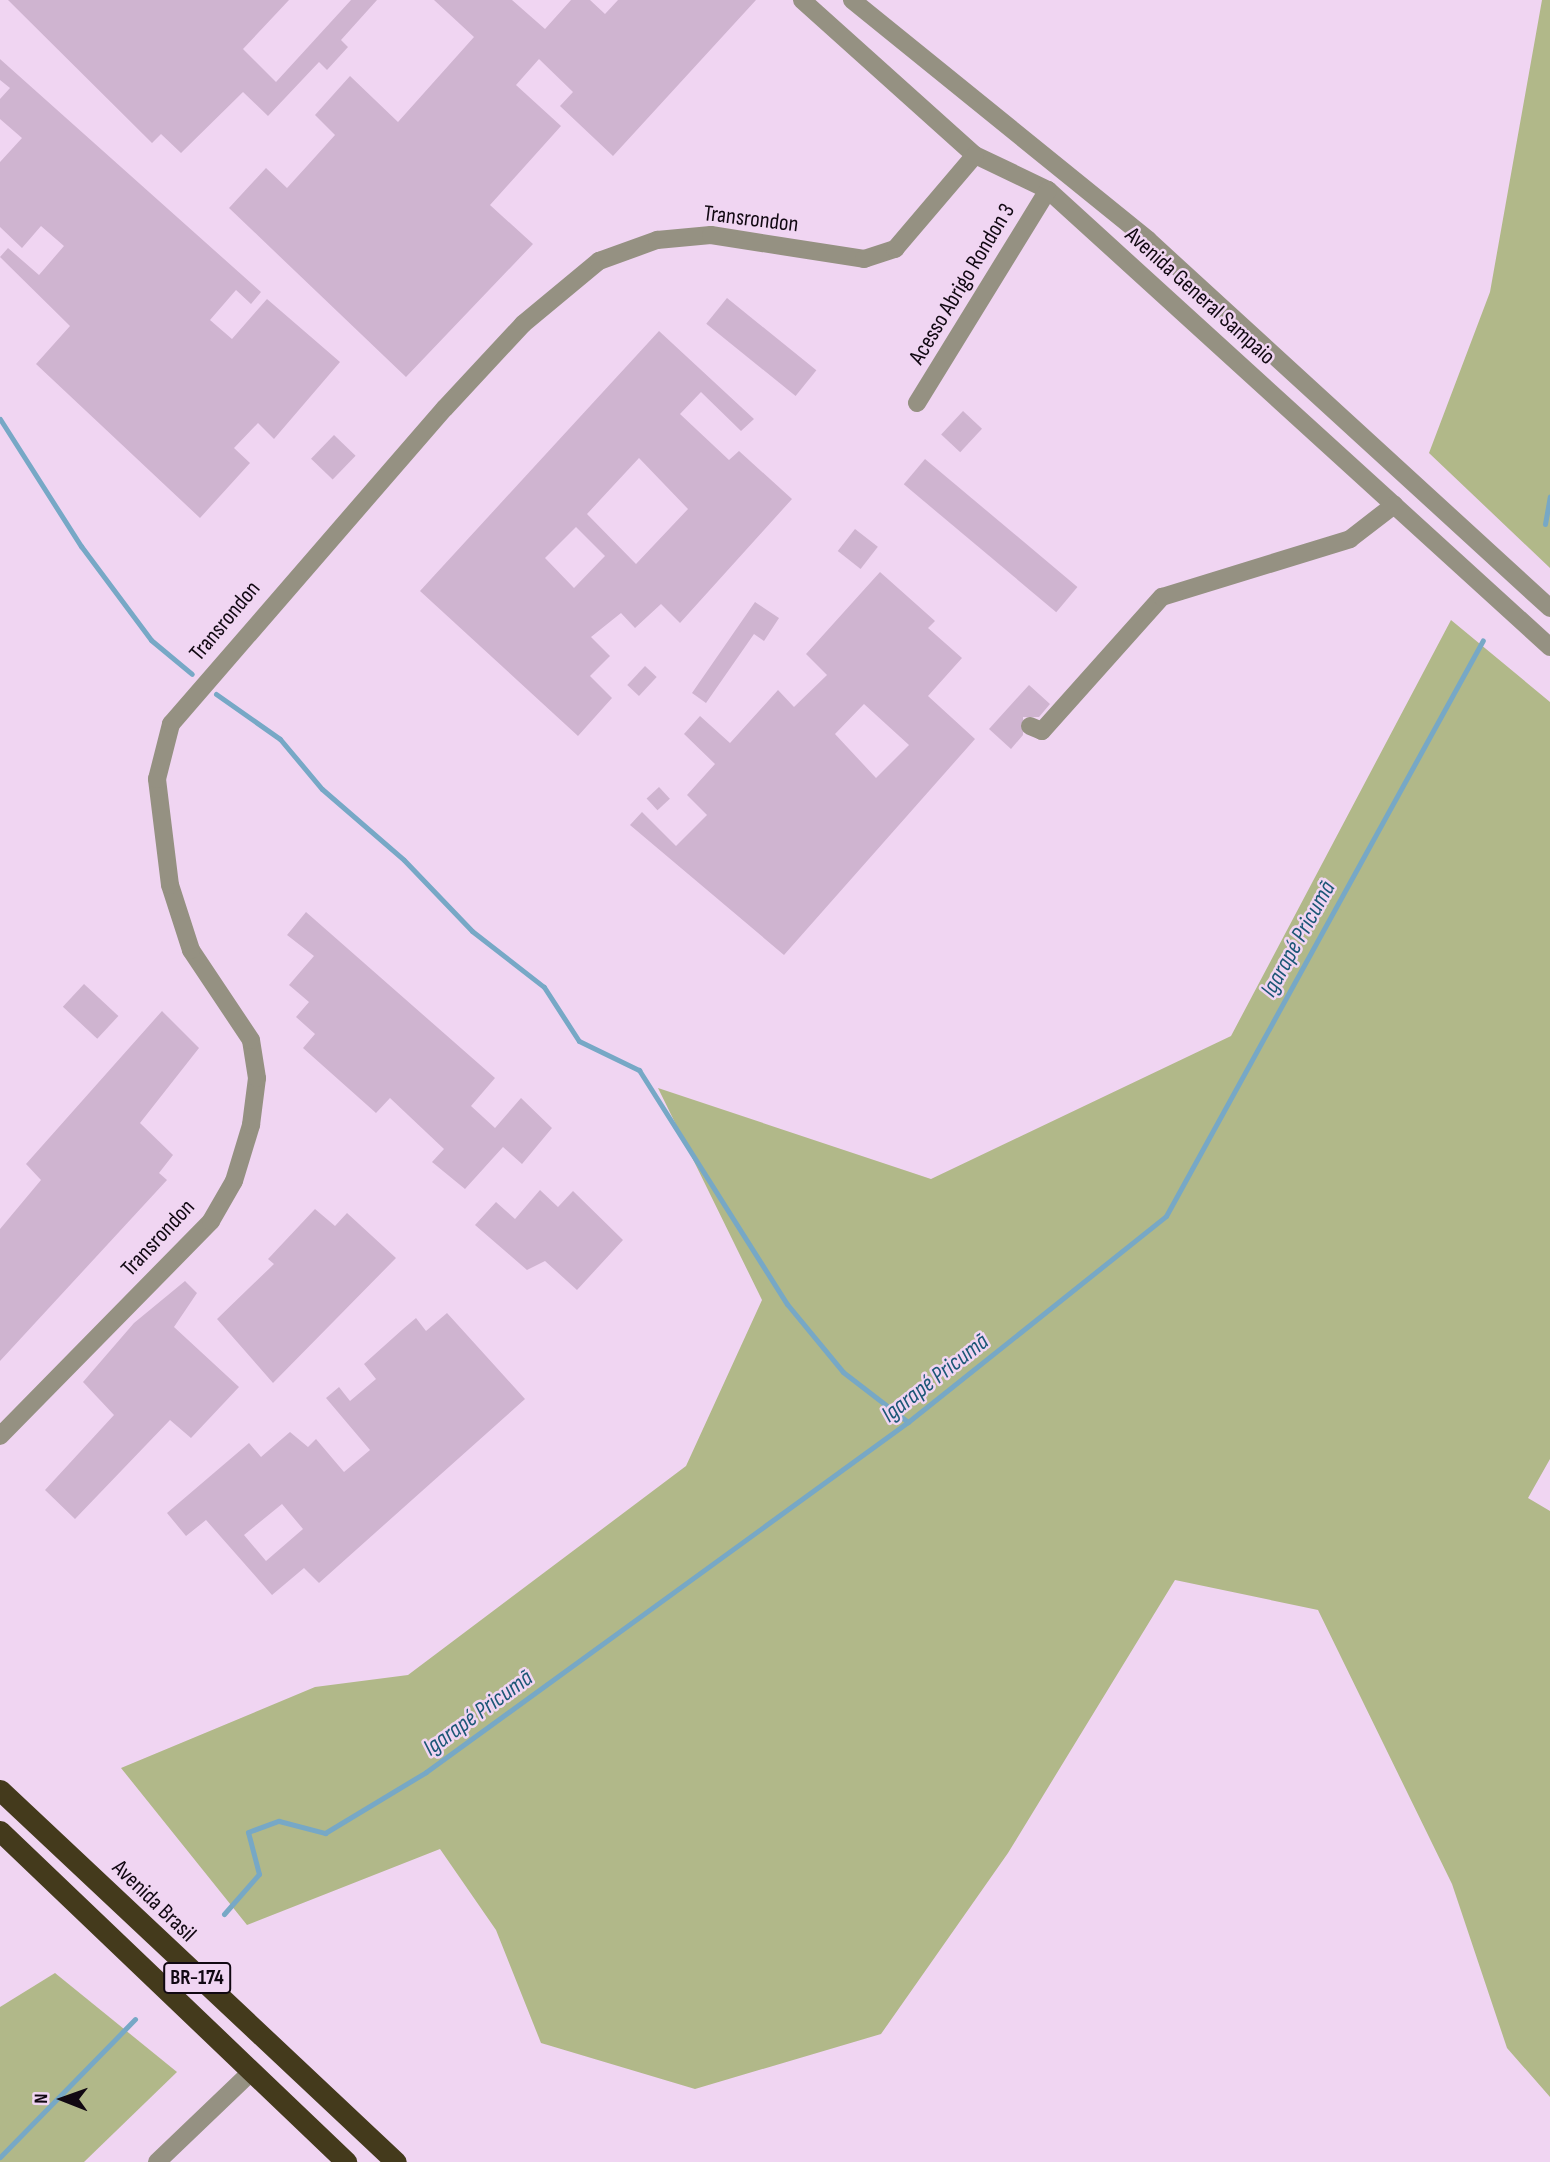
<!DOCTYPE html>
<meta charset="utf-8">
<style>
body{margin:0}
#map{position:relative;width:1550px;height:2162px;overflow:hidden;background:#f0d5f2;font-family:"Sofia Sans Condensed",sans-serif}
div>[style]{position:absolute}
.green>*{inset:0;background:#b1b889}
.stream>*{height:5px;margin:-2.5px;padding:0 2.5px;transform-origin:2.5px;border-radius:2.5px;background:#77a8c6}
.building>*{inset:0;background:#cfb4d0;transform-origin:0 0}
.minor>*{height:18px;margin:-9px;padding:0 9px;transform-origin:9px;border-radius:9px;background:#959182}
.highway>*{height:21px;margin:-10.5px;padding:0 10.5px;transform-origin:10.5px;border-radius:10.5px;background:#443a1c}
span{translate:-50% -50%;white-space:nowrap;text-align:center;line-height:1.15;-webkit-text-stroke:5px #f0d5f2;paint-order:stroke}
.shield-label span{padding:2px 5px;background:#f0d5f2;border:2px solid;border-radius:5px;-webkit-text-stroke-width:0}
.shield-label{font-size:21px;color:#110812;font-weight:700}
.street-label{font-size:23px;color:#110812}
.water-label{font-size:24px;color:#1b5776;font-style:italic}
.north{position:absolute;left:28px;top:2064px;width:70px;height:70px;-webkit-text-stroke:5px #f0d5f2;paint-order:stroke;rotate:271deg;font-size:19px;font-weight:700;line-height:28px;text-align:center;color:#110812}
.north::after{content:'';display:block;margin:auto;width:24px;height:32px;background:#110812;clip-path:polygon(50% 0,100% 100%,50% 72%,0 100%)}
</style>
<div id="map">
<div class="green">
<div style="clip-path:polygon(1542px 0,1550px 0,1550px 568px,1429px 453px,1490px 292px)"></div>
<div style="clip-path:polygon(1451px 620px,1550px 702px,1550px 1459px,1528px 1498px,1550px 1511px,1550px 2097px,1507px 2048px,1452px 1884px,1318px 1610px,1175px 1580px,1008px 1853px,881px 2034px,695px 2089px,541px 2043px,496px 1930px,440px 1849px,247px 1925px,121px 1768px,315px 1687px,408px 1675px,686px 1466px,762px 1300px,658px 1088px,931px 1179px,1231px 1036px)"></div>
<div style="clip-path:polygon(55px 1973px,177px 2072px,84px 2162px,0 2162px,0 2007px)"></div>
</div>
<div class="stream">
<div style="left:0;top:419px;width:151px;rotate:57.5deg"></div>
<div style="left:81px;top:546px;width:117px;rotate:53.3deg"></div>
<div style="left:151px;top:640px;width:53px;rotate:39.7deg"></div>
<div style="left:1545px;top:524px;width:28px;rotate:-80deg"></div>
<div style="left:216px;top:694px;width:78px;rotate:35.1deg"></div>
<div style="left:280px;top:739px;width:65px;rotate:50deg"></div>
<div style="left:322px;top:789px;width:108px;rotate:40.9deg"></div>
<div style="left:404px;top:860px;width:98px;rotate:46.2deg"></div>
<div style="left:472px;top:931px;width:91px;rotate:37.9deg"></div>
<div style="left:544px;top:987px;width:64px;rotate:57.1deg"></div>
<div style="left:579px;top:1041px;width:67px;rotate:25.8deg"></div>
<div style="left:639px;top:1070px;width:277px;rotate:57.7deg"></div>
<div style="left:787px;top:1304px;width:88px;rotate:50.5deg"></div>
<div style="left:843px;top:1372px;width:82px;rotate:37.6deg"></div>
<div style="left:224px;top:1914px;width:53px;rotate:-48.8deg"></div>
<div style="left:259px;top:1874px;width:43px;rotate:-104.7deg"></div>
<div style="left:248px;top:1832px;width:33px;rotate:-20deg"></div>
<div style="left:279px;top:1821px;width:48px;rotate:14.6deg"></div>
<div style="left:325px;top:1833px;width:118px;rotate:-31.1deg"></div>
<div style="left:426px;top:1772px;width:596px;rotate:-35.98deg"></div>
<div style="left:908px;top:1422px;width:330px;rotate:-38.6deg"></div>
<div style="left:1166px;top:1216px;width:657px;rotate:-61.17deg"></div>
<div style="left:0;top:2157px;width:193px;rotate:-45.6deg"></div>
</div>
<div class="building">
<div style="clip-path:polygon(8px 0,289px 0,243px 49px,276px 82px,351px 0,377px 0,341px 40px,348px 47px,327px 70px,319px 62px,268px 116px,243px 92px,181px 153px,161px 134px,152px 143px)"></div>
<div style="clip-path:polygon(434px 0,512px 0,545px 29px,571px 0,590px 0,605px 14px,618px 0,756px 0,613px 156px,560px 106px,573px 92px,539px 59px,516px 85px,561px 126px,490px 205px,533px 244px,406px 377px,229px 208px,266px 168px,287px 188px,307px 166px,335px 135px,315px 115px,350px 76px,398px 122px,474px 37px)"></div>
<div style="clip-path:polygon(0 59px,261px 292px,251px 304px,236px 290px,210px 320px,232px 339px,267px 299px,340px 362px,274px 439px,258px 423px,234px 448px,250px 463px,200px 518px,36px 364px,70px 326px,0 257px,8px 248px,39px 275px,64px 246px,41px 226px,22px 248px,0 227px,0 162px,22px 138px,0 119px,0 99px,10px 88px,0 80px)"></div>
<div style="left:727px;top:298px;width:115px;height:33px;rotate:39deg"></div>
<div style="clip-path:polygon(evenodd,659px 331px,754px 419px,741px 431px,701px 392px,680px 414px,729px 460px,739px 451px,792px 499px,680px 623px,661px 604px,635px 628px,621px 613px,591px 637px,610px 656px,590px 676px,612px 698px,578px 736px,420px 591px,659px 331px,639px 458px,688px 509px,636px 564px,587px 514px,639px 458px,659px 331px,576px 527px,605px 556px,574px 588px,545px 558px,576px 527px)"></div>
<div style="left:963px;top:411px;width:26px;height:32px;rotate:43deg"></div>
<div style="left:334px;top:435px;width:30px;height:33px;rotate:44deg"></div>
<div style="left:925px;top:459px;width:199px;height:33px;rotate:40deg"></div>
<div style="left:855px;top:529px;width:29px;height:28px;rotate:38deg"></div>
<div style="clip-path:polygon(evenodd,880px 572px,935px 621px,928px 628px,962px 658px,928px 696px,975px 739px,784px 955px,630px 825px,642px 812px,676px 846px,707px 815px,687px 795px,715px 764px,684px 734px,700px 716px,730px 743px,778px 690px,794px 707px,827px 675px,806px 654px,880px 572px,864px 704px,909px 745px,876px 778px,835px 734px,864px 704px)"></div>
<div style="clip-path:polygon(755px 602px,779px 618px,764px 641px,754px 634px,706px 703px,692px 693px)"></div>
<div style="left:645px;top:666px;width:16px;height:26px;rotate:43deg"></div>
<div style="clip-path:polygon(1029px 685px,1050px 704px,1039px 717px,1023px 717px,1023px 735px,1011px 749px,989px 729px)"></div>
<div style="left:659px;top:787px;width:16px;height:17px;rotate:47deg"></div>
<div style="clip-path:polygon(306px 912px,495px 1078px,471px 1106px,495px 1128px,521px 1098px,552px 1128px,522px 1164px,503px 1147px,465px 1189px,432px 1162px,444px 1149px,390px 1098px,376px 1113px,303px 1048px,315px 1034px,296px 1017px,309px 1002px,289px 985px,314px 956px,287px 935px)"></div>
<div style="left:84px;top:984px;width:47px;height:31px;rotate:43deg"></div>
<div style="clip-path:polygon(162px 1011px,199px 1048px,140px 1123px,173px 1155px,159px 1173px,167px 1180px,0 1361px,0 1229px,41px 1180px,26px 1164px)"></div>
<div style="clip-path:polygon(540px 1190px,558px 1207px,573px 1191px,623px 1240px,577px 1290px,545px 1261px,527px 1270px,475px 1225px,496px 1202px,515px 1219px)"></div>
<div style="clip-path:polygon(315px 1209px,335px 1226px,347px 1213px,396px 1258px,273px 1383px,217px 1319px,274px 1264px,268px 1259px)"></div>
<div style="clip-path:polygon(185px 1281px,197px 1293px,174px 1327px,239px 1387px,191px 1438px,170px 1420px,75px 1519px,45px 1490px,114px 1415px,83px 1382px,134px 1323px)"></div>
<div style="clip-path:polygon(evenodd,447px 1313px,525px 1399px,319px 1583px,304px 1568px,272px 1595px,206px 1520px,186px 1536px,167px 1513px,249px 1443px,261px 1457px,290px 1432px,308px 1447px,316px 1439px,344px 1472px,370px 1450px,326px 1398px,339px 1387px,350px 1401px,376px 1379px,364px 1364px,403px 1329px,416px 1318px,426px 1331px,447px 1313px,282px 1504px,303px 1529px,266px 1561px,244px 1535px,282px 1504px)"></div>
</div>
<div class="minor">
<div style="left:802px;top:0;width:232px;rotate:41.9deg"></div>
<div style="left:975px;top:155px;width:81px;rotate:25.6deg"></div>
<div style="left:1048px;top:190px;width:679px;rotate:42.31deg"></div>
<div style="left:852px;top:0;width:381px;rotate:39deg"></div>
<div style="left:1148px;top:240px;width:545px;rotate:42.47deg"></div>
<div style="left:917px;top:403px;width:250px;rotate:-58.4deg"></div>
<div style="left:1030px;top:726px;width:13px;rotate:23deg"></div>
<div style="left:1042px;top:731px;width:180px;rotate:-48.2deg"></div>
<div style="left:1162px;top:597px;width:197px;rotate:-17.1deg"></div>
<div style="left:1350px;top:539px;width:56px;rotate:-37.7deg"></div>
<div style="left:0;top:1436px;width:301px;rotate:-45.5deg"></div>
<div style="left:211px;top:1221px;width:46px;rotate:-60.1deg"></div>
<div style="left:234px;top:1181px;width:59px;rotate:-73.1deg"></div>
<div style="left:251px;top:1125px;width:47px;rotate:-82.7deg"></div>
<div style="left:257px;top:1078px;width:38px;rotate:-99deg"></div>
<div style="left:251px;top:1040px;width:108px;rotate:-123.7deg"></div>
<div style="left:191px;top:950px;width:68px;rotate:-107.9deg"></div>
<div style="left:170px;top:885px;width:107px;rotate:-97deg"></div>
<div style="left:157px;top:779px;width:57px;rotate:-75.7deg"></div>
<div style="left:171px;top:724px;width:418px;rotate:-49.1deg"></div>
<div style="left:445px;top:408px;width:115px;rotate:-47.1deg"></div>
<div style="left:523px;top:324px;width:99px;rotate:-39.7deg"></div>
<div style="left:599px;top:261px;width:62px;rotate:-19.9deg"></div>
<div style="left:657px;top:240px;width:54px;rotate:-5.3deg"></div>
<div style="left:711px;top:235px;width:155px;rotate:8.9deg"></div>
<div style="left:864px;top:259px;width:33px;rotate:-18deg"></div>
<div style="left:895px;top:249px;width:123px;rotate:-49.6deg"></div>
<div style="left:157px;top:2162px;width:129px;rotate:-43.7deg"></div>
</div>
<div class="highway">
<div style="left:0;top:1790px;width:543px;rotate:43.21deg"></div>
<div style="left:0;top:1831px;width:479px;rotate:43.7deg"></div>
</div>
<div class="shield-label">
<span style="left:197px;top:1978px">BR-174</span>
</div>
<div class="street-label">
<span style="left:751px;top:219px;rotate:7deg">Transrondon</span>
<span style="left:962px;top:284px;rotate:-59deg">Acesso Abrigo Rondon 3</span>
<span style="left:1200px;top:296px;rotate:42deg">Avenida General Sampaio</span>
<span style="left:225px;top:621px;rotate:-50deg">Transrondon</span>
<span style="left:158px;top:1238px;rotate:-47deg">Transrondon</span>
<span style="left:154px;top:1901px;rotate:44deg">Avenida Brasil</span>
</div>
<div class="water-label">
<span style="left:1298px;top:939px;rotate:-61deg">Igarapé Pricumã</span>
<span style="left:935px;top:1378px;rotate:-38deg">Igarapé Pricumã</span>
<span style="left:478px;top:1713px;rotate:-36deg">Igarapé Pricumã</span>
</div>
<div class="north">N</div>
</div>
